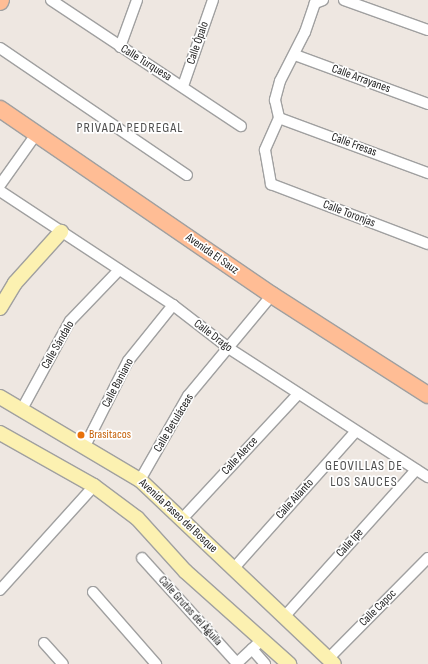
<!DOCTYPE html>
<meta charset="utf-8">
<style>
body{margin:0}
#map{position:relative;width:428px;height:664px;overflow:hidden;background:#eee7e1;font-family:"Sofia Sans Condensed",sans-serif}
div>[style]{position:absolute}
.roads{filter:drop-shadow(1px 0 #a0a0a0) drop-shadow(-1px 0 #a0a0a0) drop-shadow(0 1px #a0a0a0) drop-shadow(0 -1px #a0a0a0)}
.street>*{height:10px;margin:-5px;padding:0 5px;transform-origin:5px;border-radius:5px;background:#fff}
.secondary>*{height:14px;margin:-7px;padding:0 7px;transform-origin:7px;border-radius:7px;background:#fcf1b1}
.primary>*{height:16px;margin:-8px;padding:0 8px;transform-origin:8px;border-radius:8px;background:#ffbd95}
.dots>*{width:11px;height:11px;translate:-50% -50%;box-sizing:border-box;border:2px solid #fff;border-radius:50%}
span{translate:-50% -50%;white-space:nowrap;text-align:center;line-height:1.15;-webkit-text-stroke:3.5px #fff;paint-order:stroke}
.street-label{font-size:12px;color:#1c1c1c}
.food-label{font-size:12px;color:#c56008}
.left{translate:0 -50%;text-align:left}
.quarter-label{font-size:14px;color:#4f4f4f;letter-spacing:1px}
</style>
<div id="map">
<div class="roads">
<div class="street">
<div style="left:51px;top:0;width:228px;rotate:33.6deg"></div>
<div style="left:323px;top:0;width:9px;rotate:159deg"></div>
<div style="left:315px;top:3px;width:31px;rotate:109deg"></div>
<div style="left:305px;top:32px;width:55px;rotate:117deg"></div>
<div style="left:280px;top:81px;width:20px;rotate:105deg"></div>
<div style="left:275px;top:100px;width:18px;rotate:77deg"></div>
<div style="left:279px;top:118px;width:35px;rotate:114deg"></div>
<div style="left:265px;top:150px;width:35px;rotate:80deg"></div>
<div style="left:271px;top:184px;width:168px;rotate:20.9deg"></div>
<div style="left:344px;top:0;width:89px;rotate:19.7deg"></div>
<div style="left:120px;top:47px;width:50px;rotate:-70.1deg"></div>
<div style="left:0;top:48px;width:226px;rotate:34.2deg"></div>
<div style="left:295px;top:55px;width:142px;rotate:20.2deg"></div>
<div style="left:183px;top:86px;width:91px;rotate:-70.8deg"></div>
<div style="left:279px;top:118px;width:159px;rotate:20.3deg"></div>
<div style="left:0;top:185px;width:64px;rotate:-54.6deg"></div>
<div style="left:0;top:191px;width:207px;rotate:33.4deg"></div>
<div style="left:173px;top:305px;width:72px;rotate:37.7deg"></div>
<div style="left:230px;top:349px;width:236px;rotate:32.9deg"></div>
<div style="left:22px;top:409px;width:100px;rotate:-61.4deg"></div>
<div style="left:70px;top:321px;width:71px;rotate:-46.1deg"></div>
<div style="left:85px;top:446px;width:95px;rotate:-63.2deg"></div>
<div style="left:128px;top:361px;width:72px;rotate:-51.2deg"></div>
<div style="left:140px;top:480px;width:97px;rotate:-60.3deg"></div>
<div style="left:188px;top:396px;width:131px;rotate:-50.3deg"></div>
<div style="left:182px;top:519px;width:171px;rotate:-47.1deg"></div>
<div style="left:142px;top:558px;width:142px;rotate:47.9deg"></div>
<div style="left:234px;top:568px;width:183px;rotate:-48.3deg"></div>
<div style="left:0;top:590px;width:140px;rotate:-47.9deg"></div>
<div style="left:93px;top:592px;width:96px;rotate:48.8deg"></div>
<div style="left:284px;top:617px;width:198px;rotate:-48.1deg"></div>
<div style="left:44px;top:643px;width:28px;rotate:48deg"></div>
<div style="left:252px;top:649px;width:20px;rotate:49deg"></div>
<div style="left:328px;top:659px;width:142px;rotate:-45.3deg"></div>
<div style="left:236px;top:664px;width:37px;rotate:-43deg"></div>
</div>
<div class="secondary">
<div style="left:0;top:308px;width:29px;rotate:-59deg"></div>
<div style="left:15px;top:283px;width:69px;rotate:-48deg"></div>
<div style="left:0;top:397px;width:163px;rotate:30.7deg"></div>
<div style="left:140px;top:480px;width:267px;rotate:43.5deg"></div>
<div style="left:0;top:433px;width:108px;rotate:29.4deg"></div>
<div style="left:94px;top:486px;width:54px;rotate:36.7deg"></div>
<div style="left:137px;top:518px;width:72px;rotate:47.8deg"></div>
<div style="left:185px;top:571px;width:140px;rotate:41.8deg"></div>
</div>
<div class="primary">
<div style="left:0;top:2px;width:2px;rotate:-63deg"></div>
<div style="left:0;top:109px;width:330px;rotate:34.4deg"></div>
<div style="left:272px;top:295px;width:185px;rotate:32.7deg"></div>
</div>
</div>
<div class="dots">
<div style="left:81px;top:435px;background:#e8710a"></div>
</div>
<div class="street-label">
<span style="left:198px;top:43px;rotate:-71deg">Calle Ópalo</span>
<span style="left:146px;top:63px;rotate:32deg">Calle Turquesa</span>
<span style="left:361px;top:79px;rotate:20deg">Calle Arrayanes</span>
<span style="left:354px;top:145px;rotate:20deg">Calle Fresas</span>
<span style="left:349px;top:214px;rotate:21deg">Calle Toronjas</span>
<span style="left:212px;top:254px;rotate:35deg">Avenida El Sauz</span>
<span style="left:213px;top:336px;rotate:37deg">Calle Drago</span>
<span style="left:58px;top:345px;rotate:-60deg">Calle Sándalo</span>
<span style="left:118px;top:383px;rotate:-62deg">Calle Baniano</span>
<span style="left:174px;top:423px;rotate:-59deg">Calle Betuláceas</span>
<span style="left:240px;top:456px;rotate:-47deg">Calle Alerce</span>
<span style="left:295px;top:499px;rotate:-48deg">Calle Ailanto</span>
<span style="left:178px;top:516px;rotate:43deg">Avenida Paseo del Bosque</span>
<span style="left:350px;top:543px;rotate:-48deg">Calle Ipe</span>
<span style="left:378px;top:608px;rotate:-45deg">Calle Capoc</span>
<span style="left:190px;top:611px;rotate:48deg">Calle Grutas del Águila</span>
</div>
<div class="food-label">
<span class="left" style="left:89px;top:435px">Brasitacos</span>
</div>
<div class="quarter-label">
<span style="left:130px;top:128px">PRIVADA PEDREGAL</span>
<span style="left:364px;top:474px">GEOVILLAS DE<br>LOS SAUCES</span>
</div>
</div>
